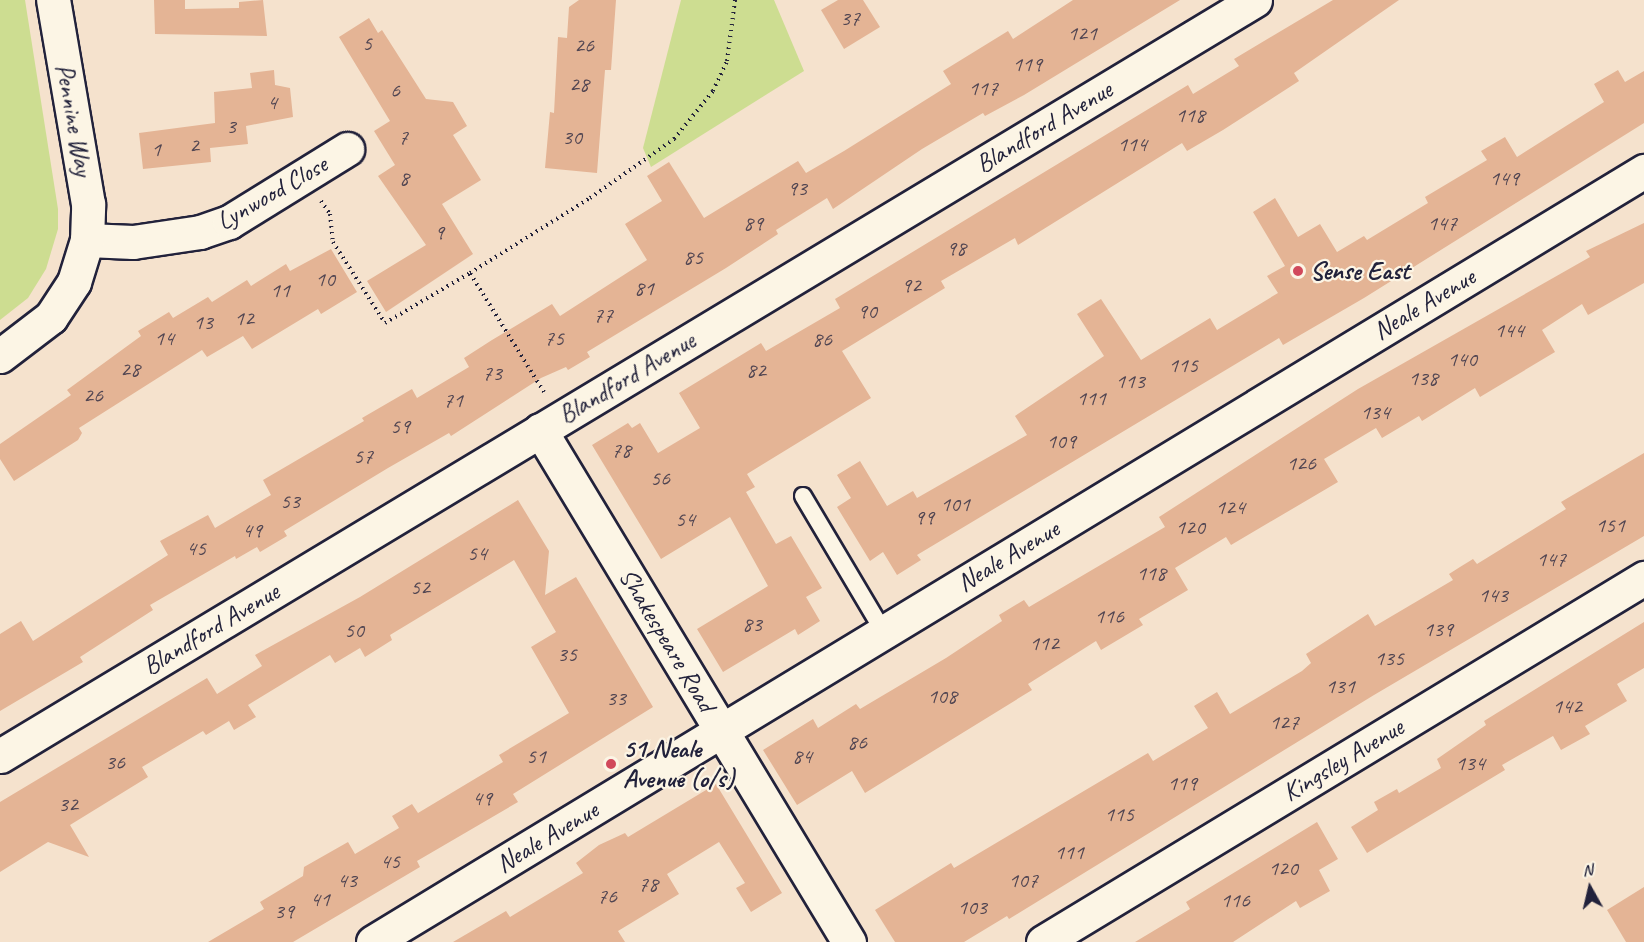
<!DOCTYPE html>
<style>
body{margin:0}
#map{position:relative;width:1644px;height:942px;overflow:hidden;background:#f5e2cd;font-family:Caveat,sans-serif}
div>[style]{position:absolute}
.green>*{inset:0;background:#cddd91}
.building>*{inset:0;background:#e4b495}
.path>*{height:4px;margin-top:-2px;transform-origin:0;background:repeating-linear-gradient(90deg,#22223b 0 1.5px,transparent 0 6px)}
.roads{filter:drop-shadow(2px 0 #22223b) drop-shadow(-2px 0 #22223b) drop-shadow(0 2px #22223b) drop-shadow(0 -2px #22223b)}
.lane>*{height:16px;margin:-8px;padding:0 8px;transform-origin:8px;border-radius:8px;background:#fcf5e5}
.street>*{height:33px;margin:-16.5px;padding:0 16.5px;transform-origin:16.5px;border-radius:16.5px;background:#fcf5e5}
.dots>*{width:16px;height:16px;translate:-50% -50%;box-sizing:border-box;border:3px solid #fcf5e5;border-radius:50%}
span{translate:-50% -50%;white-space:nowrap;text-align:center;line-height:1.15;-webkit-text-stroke:4.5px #fcf5e5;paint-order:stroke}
.number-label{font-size:22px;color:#524652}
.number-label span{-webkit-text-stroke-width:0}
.street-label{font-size:26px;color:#22223b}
.poi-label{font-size:26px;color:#22223b;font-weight:700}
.left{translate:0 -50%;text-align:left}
.north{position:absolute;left:1560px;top:858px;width:60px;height:60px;-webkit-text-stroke:4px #fcf5e5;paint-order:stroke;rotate:352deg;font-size:16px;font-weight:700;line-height:24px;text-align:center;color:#22223b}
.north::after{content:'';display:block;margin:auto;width:21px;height:27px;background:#22223b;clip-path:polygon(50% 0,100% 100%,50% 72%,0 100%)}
</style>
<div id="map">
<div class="green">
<div style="clip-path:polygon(0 0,25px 0,58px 209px,58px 229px,46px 269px,28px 298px,0 320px)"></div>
<div style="clip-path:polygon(681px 0,774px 0,804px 71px,651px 167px,643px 148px)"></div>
</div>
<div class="building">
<div style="clip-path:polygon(154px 0,185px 0,185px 9px,239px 8px,239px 2px,263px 0,267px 36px,155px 34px)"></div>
<div style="clip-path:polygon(579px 0,616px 0,611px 70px,605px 70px,597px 173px,545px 168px,550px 112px,554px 113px,558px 37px,567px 38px,569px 7px)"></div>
<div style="clip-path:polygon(838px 0,863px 0,880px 27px,844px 49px,821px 10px)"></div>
<div style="clip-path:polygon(1073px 0,1180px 0,1024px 95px,985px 116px,983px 113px,922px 149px,833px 209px,827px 198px,776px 230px,778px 234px,726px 268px,587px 352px,590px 357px,568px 370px,566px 367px,541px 378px,451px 436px,449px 433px,388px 468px,284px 531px,287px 536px,260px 552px,257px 547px,236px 559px,235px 556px,150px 605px,153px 610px,80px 657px,83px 662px,0 711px,0 634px,21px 621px,33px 641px,168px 555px,160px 541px,208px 515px,215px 528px,271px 495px,263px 480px,364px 421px,362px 418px,412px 389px,417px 398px,469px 367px,464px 358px,492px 340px,552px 304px,560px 316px,647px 260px,625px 224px,662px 201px,647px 176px,669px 162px,704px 218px,798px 161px,806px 173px,844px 151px,951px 84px,943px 71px,1008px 31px,1013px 39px)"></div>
<div style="clip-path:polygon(1333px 0,1399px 0,1294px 73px,1299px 81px,1223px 130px,1187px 151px,1182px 143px,1018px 245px,1015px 238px,941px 281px,945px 288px,842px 351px,871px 398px,747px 474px,755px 487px,746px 492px,776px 544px,791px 536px,822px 588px,806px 597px,820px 621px,798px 635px,795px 629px,723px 672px,697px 629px,768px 586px,730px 517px,661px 559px,592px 445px,628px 423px,632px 428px,640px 423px,658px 453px,700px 428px,679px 393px,761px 343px,766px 351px,840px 308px,835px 299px,1188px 85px,1193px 94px,1239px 66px,1234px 59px)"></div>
<div style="clip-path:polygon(369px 18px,378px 33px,382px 30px,426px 99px,453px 102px,467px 126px,453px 135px,481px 180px,442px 204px,473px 254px,386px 312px,367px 281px,426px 245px,378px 176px,395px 165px,374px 131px,390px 121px,339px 37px)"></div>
<div style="clip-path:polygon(274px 70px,275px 85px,290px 88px,293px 117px,246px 126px,248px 144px,210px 148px,211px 162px,143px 169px,139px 133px,215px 123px,214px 92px,252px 88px,250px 73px)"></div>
<div style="clip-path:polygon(1618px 70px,1625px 82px,1644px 71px,1644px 123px,1364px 298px,1283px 345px,1279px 338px,917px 555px,921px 560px,897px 575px,883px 552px,870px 561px,837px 507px,851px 498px,837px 475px,860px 461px,887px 506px,913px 491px,917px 498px,1027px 435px,1015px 416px,1104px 356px,1077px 314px,1101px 299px,1141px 360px,1210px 318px,1217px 330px,1278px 293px,1267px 276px,1285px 266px,1253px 212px,1275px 198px,1298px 237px,1320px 224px,1337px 252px,1364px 236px,1367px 240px,1428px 203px,1425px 197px,1487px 160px,1481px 151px,1505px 137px,1517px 157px,1604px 102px,1594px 84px)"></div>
<div style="clip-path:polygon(1644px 223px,1644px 283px,1588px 315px,1582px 304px,1542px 330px,1555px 352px,1480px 397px,1475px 388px,1422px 421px,1419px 416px,1382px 438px,1376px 428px,1324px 459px,1338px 482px,1231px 545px,1226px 537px,1175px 568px,1188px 590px,1139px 619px,1143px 625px,1101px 650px,1096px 641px,1028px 684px,1032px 690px,865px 793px,852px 771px,797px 805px,763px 750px,813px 719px,818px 728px,856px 704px,860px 709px,946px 658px,1002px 621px,999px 615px,1024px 600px,1029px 607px,1165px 527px,1159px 517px,1358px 389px,1590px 257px,1586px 251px)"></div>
<div style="clip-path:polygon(331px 249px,357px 292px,321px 314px,318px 309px,252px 349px,243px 336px,207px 357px,202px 350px,79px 428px,82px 433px,78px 440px,14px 481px,0 459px,0 444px,71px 395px,67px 390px,141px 336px,138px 331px,169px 312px,173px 318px,208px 297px,212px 302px,247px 280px,251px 286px,286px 264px,290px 271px)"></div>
<div style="clip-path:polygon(1644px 453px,1644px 536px,1374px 695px,1009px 919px,1007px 916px,964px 942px,895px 942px,875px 910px,951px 863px,954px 868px,1148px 753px,1153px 761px,1208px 728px,1194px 706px,1217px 692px,1230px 714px,1302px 671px,1311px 663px,1306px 654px,1368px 614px,1375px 626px,1453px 580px,1449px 574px,1460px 567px,1473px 559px,1477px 564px,1566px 509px,1561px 502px)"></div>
<div style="clip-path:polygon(518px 500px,549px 551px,545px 595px,576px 577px,653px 707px,513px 794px,518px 802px,417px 861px,420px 867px,293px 942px,208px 942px,264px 909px,260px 902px,303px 876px,304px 867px,348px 842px,355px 854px,399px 828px,392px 816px,412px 804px,418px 813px,503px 762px,499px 755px,569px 713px,531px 647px,556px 632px,514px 560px,390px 635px,392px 640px,365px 657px,360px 648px,335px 663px,330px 655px,248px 705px,256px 717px,234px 730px,229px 721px,206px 735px,203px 731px,142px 767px,148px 777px,70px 825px,89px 857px,48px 842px,0 872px,0 802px,207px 678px,217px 694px,262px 666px,255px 655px,360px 597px)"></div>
<div style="clip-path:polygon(1644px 622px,1644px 668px,1617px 684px,1627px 701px,1585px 726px,1590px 734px,1561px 750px,1553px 736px,1502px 765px,1505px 770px,1367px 853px,1351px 827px,1378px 810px,1374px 802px,1397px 789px,1399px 793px,1441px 768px,1437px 759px,1486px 725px,1484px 721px)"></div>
<div style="clip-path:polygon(716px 784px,782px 893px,751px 912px,736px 888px,745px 883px,719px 842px,667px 874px,679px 894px,618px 931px,625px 942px,453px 942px,506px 911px,510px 917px,583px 873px,576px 863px,599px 845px,625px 833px,628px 837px)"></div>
<div style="clip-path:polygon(1317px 822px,1338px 859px,1319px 870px,1330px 891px,1300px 908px,1296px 901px,1233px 942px,1135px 942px,1190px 909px,1186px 902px)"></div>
<div style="clip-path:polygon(1644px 887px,1644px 942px,1626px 942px,1607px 910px)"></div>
</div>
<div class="path">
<div style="left:321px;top:201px;width:16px;rotate:55deg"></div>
<div style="left:330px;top:214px;width:28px;rotate:84deg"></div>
<div style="left:333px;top:242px;width:96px;rotate:57.3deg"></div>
<div style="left:385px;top:323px;width:99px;rotate:-30.5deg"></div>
<div style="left:544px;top:392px;width:140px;rotate:-121.9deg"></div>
<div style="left:470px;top:273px;width:142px;rotate:-32deg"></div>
<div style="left:590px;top:198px;width:103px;rotate:-35.1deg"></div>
<div style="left:674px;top:139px;width:62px;rotate:-50.9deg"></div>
<div style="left:713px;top:91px;width:33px;rotate:-65deg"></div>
<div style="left:727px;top:61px;width:62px;rotate:-82.5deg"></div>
</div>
<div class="roads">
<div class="lane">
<div style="left:803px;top:496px;width:157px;rotate:59.3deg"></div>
</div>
<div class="street">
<div style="left:87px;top:240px;width:46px;rotate:2.5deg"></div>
<div style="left:133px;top:242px;width:68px;rotate:-8.5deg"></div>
<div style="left:200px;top:232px;width:31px;rotate:-19deg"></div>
<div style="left:229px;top:222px;width:139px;rotate:-31.7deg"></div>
<div style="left:0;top:356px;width:64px;rotate:-37.4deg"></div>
<div style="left:51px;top:317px;width:42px;rotate:-56.7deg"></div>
<div style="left:74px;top:282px;width:44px;rotate:-72.8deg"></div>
<div style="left:87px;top:240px;width:36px;rotate:-88deg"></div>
<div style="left:88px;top:204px;width:207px;rotate:-99.7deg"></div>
<div style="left:540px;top:430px;width:598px;rotate:58.89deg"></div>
<div style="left:0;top:756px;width:1465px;rotate:-31.06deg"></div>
<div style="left:373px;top:942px;width:1487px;rotate:-31.24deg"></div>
<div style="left:1043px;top:942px;width:703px;rotate:-31.2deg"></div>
</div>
</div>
<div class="dots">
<div style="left:1298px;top:271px;background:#d1495b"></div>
<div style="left:611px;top:764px;background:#d1495b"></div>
</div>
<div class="number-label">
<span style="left:850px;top:19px">37</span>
<span style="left:1082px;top:34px">121</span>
<span style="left:367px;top:44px">5</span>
<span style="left:584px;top:46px">26</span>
<span style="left:1027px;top:65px">119</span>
<span style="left:579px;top:85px">28</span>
<span style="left:983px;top:89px">117</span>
<span style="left:395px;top:91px">6</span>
<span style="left:272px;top:103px">4</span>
<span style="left:1190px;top:116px">118</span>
<span style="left:231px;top:127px">3</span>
<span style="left:403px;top:138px">7</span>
<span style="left:572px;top:138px">30</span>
<span style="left:1132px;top:145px">114</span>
<span style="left:194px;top:146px">2</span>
<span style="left:156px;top:150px">1</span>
<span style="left:404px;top:179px">8</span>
<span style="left:1504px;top:179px">149</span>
<span style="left:797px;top:189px">93</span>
<span style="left:753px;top:224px">89</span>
<span style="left:1442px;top:224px">147</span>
<span style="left:439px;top:233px">9</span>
<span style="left:956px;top:249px">98</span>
<span style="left:693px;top:258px">85</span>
<span style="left:325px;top:280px">10</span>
<span style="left:911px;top:286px">92</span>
<span style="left:644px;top:289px">81</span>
<span style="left:280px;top:291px">11</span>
<span style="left:867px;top:312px">90</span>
<span style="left:603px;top:316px">77</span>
<span style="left:244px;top:319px">12</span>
<span style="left:203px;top:323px">13</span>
<span style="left:1509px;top:331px">144</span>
<span style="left:164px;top:339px">14</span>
<span style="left:554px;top:339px">75</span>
<span style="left:822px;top:340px">86</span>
<span style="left:1462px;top:360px">140</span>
<span style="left:1183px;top:366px">115</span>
<span style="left:130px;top:370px">28</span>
<span style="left:756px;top:371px">82</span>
<span style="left:492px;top:374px">73</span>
<span style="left:1423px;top:379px">138</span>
<span style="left:1130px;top:382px">113</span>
<span style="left:93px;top:396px">26</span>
<span style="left:1091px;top:399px">111</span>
<span style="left:453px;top:401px">71</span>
<span style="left:1375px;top:413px">134</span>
<span style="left:400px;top:427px">59</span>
<span style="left:1061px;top:442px">109</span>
<span style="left:621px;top:451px">78</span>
<span style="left:363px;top:457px">57</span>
<span style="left:1301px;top:464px">126</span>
<span style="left:660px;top:479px">56</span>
<span style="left:290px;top:502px">53</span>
<span style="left:955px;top:505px">101</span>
<span style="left:1230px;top:508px">124</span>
<span style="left:924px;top:518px">99</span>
<span style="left:685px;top:520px">54</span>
<span style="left:1610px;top:526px">151</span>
<span style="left:1190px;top:528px">120</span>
<span style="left:252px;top:531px">49</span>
<span style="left:196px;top:549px">45</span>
<span style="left:477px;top:554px">54</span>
<span style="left:1551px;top:560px">147</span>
<span style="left:1151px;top:574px">118</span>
<span style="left:420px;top:588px">52</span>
<span style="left:1493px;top:596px">143</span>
<span style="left:1109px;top:617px">116</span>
<span style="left:752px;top:625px">83</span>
<span style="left:1438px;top:630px">139</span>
<span style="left:354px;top:631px">50</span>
<span style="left:1044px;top:644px">112</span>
<span style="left:567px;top:655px">35</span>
<span style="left:1389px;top:659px">135</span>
<span style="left:1340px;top:687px">131</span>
<span style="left:942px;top:697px">108</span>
<span style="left:616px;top:699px">33</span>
<span style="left:1567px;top:707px">142</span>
<span style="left:1284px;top:723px">127</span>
<span style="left:857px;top:743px">86</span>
<span style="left:536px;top:757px">51</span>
<span style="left:802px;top:757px">84</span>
<span style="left:115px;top:763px">36</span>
<span style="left:1470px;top:764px">134</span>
<span style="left:1182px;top:784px">119</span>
<span style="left:482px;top:799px">49</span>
<span style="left:68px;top:805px">32</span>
<span style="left:1119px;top:815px">115</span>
<span style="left:1069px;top:853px">111</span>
<span style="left:390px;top:862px">45</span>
<span style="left:1283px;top:869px">120</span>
<span style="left:347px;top:881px">43</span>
<span style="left:1023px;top:881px">107</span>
<span style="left:648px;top:885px">78</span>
<span style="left:607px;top:897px">76</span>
<span style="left:320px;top:900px">41</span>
<span style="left:1235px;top:901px">116</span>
<span style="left:972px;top:908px">103</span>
<span style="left:284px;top:912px">39</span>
</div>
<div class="street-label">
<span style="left:74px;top:120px;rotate:80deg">Pennine Way</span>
<span style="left:1044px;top:127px;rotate:-31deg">Blandford Avenue</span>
<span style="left:272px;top:193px;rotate:-30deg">Lynwood Close</span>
<span style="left:1424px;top:304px;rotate:-31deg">Neale Avenue</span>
<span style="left:627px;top:378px;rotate:-31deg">Blandford Avenue</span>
<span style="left:1008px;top:556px;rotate:-31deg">Neale Avenue</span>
<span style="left:211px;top:629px;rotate:-31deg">Blandford Avenue</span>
<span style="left:667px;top:640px;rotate:59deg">Shakespeare Road</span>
<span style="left:1343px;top:760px;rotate:-31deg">Kingsley Avenue</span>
<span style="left:547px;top:837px;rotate:-31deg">Neale Avenue</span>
</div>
<div class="poi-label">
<span class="left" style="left:1310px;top:271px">Sense East</span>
<span class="left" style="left:623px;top:764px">51 Neale<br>Avenue (o/s)</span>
</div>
<div class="north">N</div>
</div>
